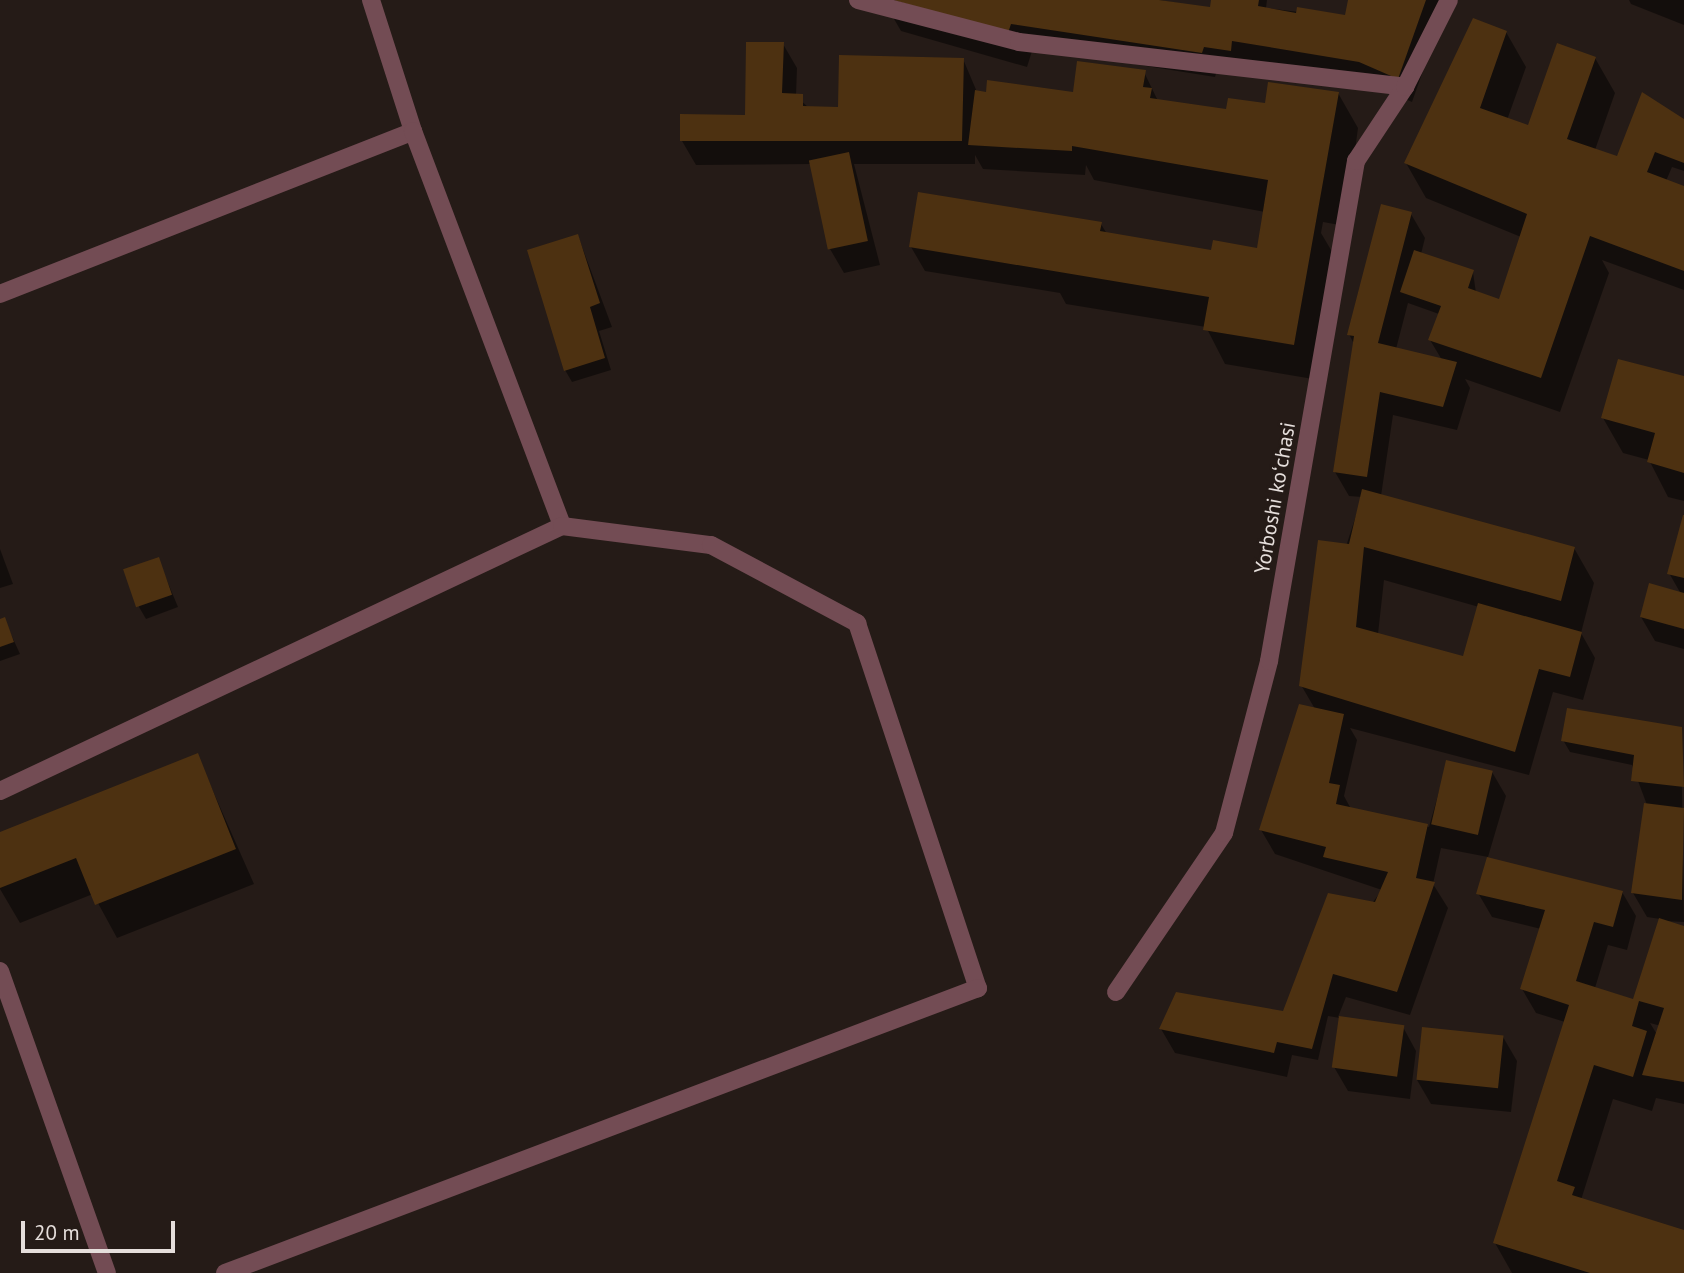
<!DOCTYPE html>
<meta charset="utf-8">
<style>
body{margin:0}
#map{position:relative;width:1684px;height:1273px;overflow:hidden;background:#251b17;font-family:"PT Sans",sans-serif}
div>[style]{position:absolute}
.shadow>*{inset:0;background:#0007}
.building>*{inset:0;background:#4d3111;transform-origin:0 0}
.lane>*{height:18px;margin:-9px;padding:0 9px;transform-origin:9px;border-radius:9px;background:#734c54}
.street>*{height:18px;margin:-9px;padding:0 9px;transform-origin:9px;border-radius:9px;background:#734c54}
span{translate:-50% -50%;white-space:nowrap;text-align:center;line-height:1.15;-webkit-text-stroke:5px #251b17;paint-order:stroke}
.street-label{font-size:21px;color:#e5dedb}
.scale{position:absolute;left:21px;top:1221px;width:154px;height:32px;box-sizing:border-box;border:4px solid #e5dedb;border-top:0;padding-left:9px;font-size:21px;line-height:24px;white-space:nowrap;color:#e5dedb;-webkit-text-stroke:5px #251b17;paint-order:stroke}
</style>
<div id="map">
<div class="shadow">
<div style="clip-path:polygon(883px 0,1159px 0,1212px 9px,1221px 0,1267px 0,1266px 8px,1349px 18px,1350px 0,1448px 0,1412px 102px,1374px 85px,1217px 70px,1215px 77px,1033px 48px,1027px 67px,901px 31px)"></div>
<div style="clip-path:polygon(1629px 0,1684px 0,1684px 25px,1631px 4px)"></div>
<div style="clip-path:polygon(evenodd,1506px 32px,1526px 67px,1507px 120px,1529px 127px,1595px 58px,1615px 93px,1595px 150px,1618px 158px,1643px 95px,1684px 121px,1684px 171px,1672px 167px,1666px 181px,1684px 188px,1684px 290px,1602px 260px,1609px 273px,1560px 412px,1465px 379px,1470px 388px,1457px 430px,1393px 415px,1381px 496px,1574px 548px,1594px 583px,1581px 633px,1595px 658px,1583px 700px,1553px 692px,1529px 775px,1350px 728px,1357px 740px,1344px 796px,1351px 809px,1429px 827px,1447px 763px,1492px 772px,1506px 796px,1488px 857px,1441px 848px,1433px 884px,1448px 908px,1410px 1015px,1346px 997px,1338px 1017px,1403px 1027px,1416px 1051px,1410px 1099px,1348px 1091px,1334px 1067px,1340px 1018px,1328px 1016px,1318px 1060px,1292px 1055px,1287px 1077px,1175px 1053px,1161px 1029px,1285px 1019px,1382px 890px,1275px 854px,1261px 830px,1315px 709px,1301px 685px,1362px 497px,1349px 496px,1335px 472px,1354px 344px,1349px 334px,1411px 214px,1425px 238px,1421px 254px,1473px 272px,1476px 293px,1500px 301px,1521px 237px,1426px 198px,1406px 163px,1506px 32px,1408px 303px,1439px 314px,1430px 340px,1442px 360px,1396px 349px,1408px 303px,1506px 32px,1384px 580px,1479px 607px,1464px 658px,1378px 634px,1384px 580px)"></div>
<div style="clip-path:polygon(783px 44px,797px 68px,796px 96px,809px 108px,840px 108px,963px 59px,977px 92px,1075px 94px,1144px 72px,1158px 101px,1225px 111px,1338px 93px,1358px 128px,1345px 226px,1323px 222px,1321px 233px,1334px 255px,1313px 379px,1225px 364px,1206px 327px,1066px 304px,1060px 293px,925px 271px,911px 247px,1101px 224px,1107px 234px,1213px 252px,1258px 250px,1265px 212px,1094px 180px,1086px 165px,1085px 175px,983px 169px,975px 155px,975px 164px,854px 164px,880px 265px,844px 273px,830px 249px,812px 164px,696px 165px,682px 141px,747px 117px)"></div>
<div style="clip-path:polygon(578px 236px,612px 327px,599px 331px,611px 370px,572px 382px,565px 370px)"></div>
<div style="clip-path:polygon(1684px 378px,1684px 501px,1668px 497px,1649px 460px,1623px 453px,1603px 418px)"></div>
<div style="clip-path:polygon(1684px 519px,1684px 649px,1655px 641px,1641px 617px,1681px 594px,1669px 573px)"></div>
<div style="clip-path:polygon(0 549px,13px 584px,0 588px)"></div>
<div style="clip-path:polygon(158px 559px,178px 607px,146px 619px,139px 607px)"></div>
<div style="clip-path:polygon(4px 619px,20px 654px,0 661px,0 621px)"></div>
<div style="clip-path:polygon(evenodd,1681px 729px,1684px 922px,1664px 921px,1684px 928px,1684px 1104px,1656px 1098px,1652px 1111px,1613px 1099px,1581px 1200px,1684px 1232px,1684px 1273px,1512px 1273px,1495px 1243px,1565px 1022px,1536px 1013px,1522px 989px,1541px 929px,1492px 917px,1478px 893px,1622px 892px,1636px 916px,1627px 950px,1608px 945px,1595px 988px,1635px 1001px,1660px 919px,1647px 917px,1633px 893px,1647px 805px,1632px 765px,1570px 752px,1563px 740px,1681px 729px,1650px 1023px,1661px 1026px,1658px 1036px,1650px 1023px)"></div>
<div style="clip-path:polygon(197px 755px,254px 884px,117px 938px,93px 894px,20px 923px,0 889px,0 833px)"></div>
<div style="clip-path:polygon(1503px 1037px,1517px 1061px,1511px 1112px,1431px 1104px,1417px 1080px)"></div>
</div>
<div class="building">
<div style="clip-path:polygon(893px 0,1159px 0,1210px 7px,1211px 0,1259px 0,1258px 6px,1296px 13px,1297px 7px,1345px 15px,1348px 0,1426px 0,1398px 79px,1359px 62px,1232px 41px,1231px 51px,1204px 47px,1202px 53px,1011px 24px,1008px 33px)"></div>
<div style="clip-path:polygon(1473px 18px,1507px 31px,1480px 108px,1528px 125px,1557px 43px,1596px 57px,1567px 139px,1617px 156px,1642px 92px,1684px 119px,1684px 163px,1655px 152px,1647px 172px,1684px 186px,1684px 271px,1590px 236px,1541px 378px,1428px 340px,1441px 306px,1400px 292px,1414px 250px,1474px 270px,1468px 288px,1499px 299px,1527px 214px,1404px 163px)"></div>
<div style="clip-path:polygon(746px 42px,784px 42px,782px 93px,803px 94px,803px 106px,838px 107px,839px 55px,964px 58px,962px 141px,680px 141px,680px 114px,745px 115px)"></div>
<div style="clip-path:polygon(1077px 61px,1146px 70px,1143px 87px,1152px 88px,1150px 98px,1226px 109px,1228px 98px,1265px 103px,1268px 82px,1339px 92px,1294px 345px,1203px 330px,1209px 297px,909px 247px,918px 192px,1102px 222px,1100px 231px,1211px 250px,1213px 240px,1257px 248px,1268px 180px,1072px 146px,1072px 151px,968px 145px,975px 90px,986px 92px,987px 80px,1073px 92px)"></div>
<div style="left:849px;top:152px;width:91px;height:41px;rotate:78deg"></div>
<div style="clip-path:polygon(1381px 204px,1412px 212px,1378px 343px,1457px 362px,1443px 407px,1380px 392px,1367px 477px,1333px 472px,1354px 336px,1347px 335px)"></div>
<div style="clip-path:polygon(578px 234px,600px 303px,590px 307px,605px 358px,564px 371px,527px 250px)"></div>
<div style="clip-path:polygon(1618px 359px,1684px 376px,1684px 473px,1647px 462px,1655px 433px,1601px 418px)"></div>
<div style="clip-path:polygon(1362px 489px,1575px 547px,1561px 601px,1364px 547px,1356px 627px,1463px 656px,1478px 603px,1582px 632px,1570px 677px,1539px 669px,1515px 752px,1299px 686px,1318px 540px,1349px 544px)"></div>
<div style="clip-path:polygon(1683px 515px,1684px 515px,1684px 578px,1667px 574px)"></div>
<div style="left:159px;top:557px;width:40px;height:38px;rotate:71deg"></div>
<div style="clip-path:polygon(1649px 583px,1684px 593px,1684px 629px,1640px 617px)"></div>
<div style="clip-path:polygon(5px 617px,14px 642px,0 647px,0 619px)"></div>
<div style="clip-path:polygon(1299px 704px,1344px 714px,1329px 783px,1340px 785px,1336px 804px,1428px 824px,1416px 878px,1435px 882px,1397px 992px,1333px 974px,1312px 1049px,1277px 1042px,1274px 1053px,1159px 1029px,1176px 992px,1283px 1011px,1328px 893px,1375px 902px,1388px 872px,1323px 857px,1326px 847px,1259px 830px)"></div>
<div style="clip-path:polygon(1567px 708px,1682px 727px,1684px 787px,1631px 781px,1634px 755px,1561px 741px)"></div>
<div style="clip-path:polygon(198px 753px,236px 849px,95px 905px,76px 858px,0 888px,0 832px)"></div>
<div style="left:1446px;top:760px;width:48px;height:66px;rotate:13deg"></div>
<div style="clip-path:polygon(1644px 803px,1684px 808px,1682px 900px,1631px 893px)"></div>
<div style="clip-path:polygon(1487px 857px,1623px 891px,1613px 927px,1594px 922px,1576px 981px,1633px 999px,1659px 918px,1684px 926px,1684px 1082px,1642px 1075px,1664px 1008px,1639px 1001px,1632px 1026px,1647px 1031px,1633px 1077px,1594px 1065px,1557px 1181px,1575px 1187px,1572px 1195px,1684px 1230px,1684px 1273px,1590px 1273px,1493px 1243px,1569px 1005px,1520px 989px,1545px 910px,1476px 894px)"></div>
<div style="left:1339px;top:1016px;width:66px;height:52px;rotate:8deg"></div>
<div style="left:1422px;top:1027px;width:82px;height:53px;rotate:6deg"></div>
</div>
<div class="lane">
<div style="left:371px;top:0;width:138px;rotate:72.2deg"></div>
<div style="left:858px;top:0;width:166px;rotate:14.6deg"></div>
<div style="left:1019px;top:42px;width:389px;rotate:6.6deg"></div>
<div style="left:0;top:294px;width:444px;rotate:-21.5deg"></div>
<div style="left:413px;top:131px;width:422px;rotate:69.3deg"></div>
<div style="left:0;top:791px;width:621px;rotate:-25.25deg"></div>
<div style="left:562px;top:526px;width:150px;rotate:7.3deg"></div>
<div style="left:711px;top:545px;width:166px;rotate:28.1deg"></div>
<div style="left:857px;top:623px;width:385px;rotate:71.7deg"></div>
<div style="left:978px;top:988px;width:805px;rotate:159.27deg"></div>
<div style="left:0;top:971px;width:320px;rotate:70.5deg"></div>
</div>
<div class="street">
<div style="left:1116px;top:992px;width:192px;rotate:-55.8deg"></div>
<div style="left:1224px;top:833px;width:178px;rotate:-75.3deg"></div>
<div style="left:1269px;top:661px;width:508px;rotate:-80.13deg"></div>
<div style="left:1356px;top:161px;width:89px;rotate:-56.5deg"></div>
<div style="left:1405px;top:87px;width:97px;rotate:-63.2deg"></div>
</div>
<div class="street-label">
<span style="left:1275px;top:498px;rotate:-80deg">Yorboshi koʻchasi</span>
</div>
<div class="scale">20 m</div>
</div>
